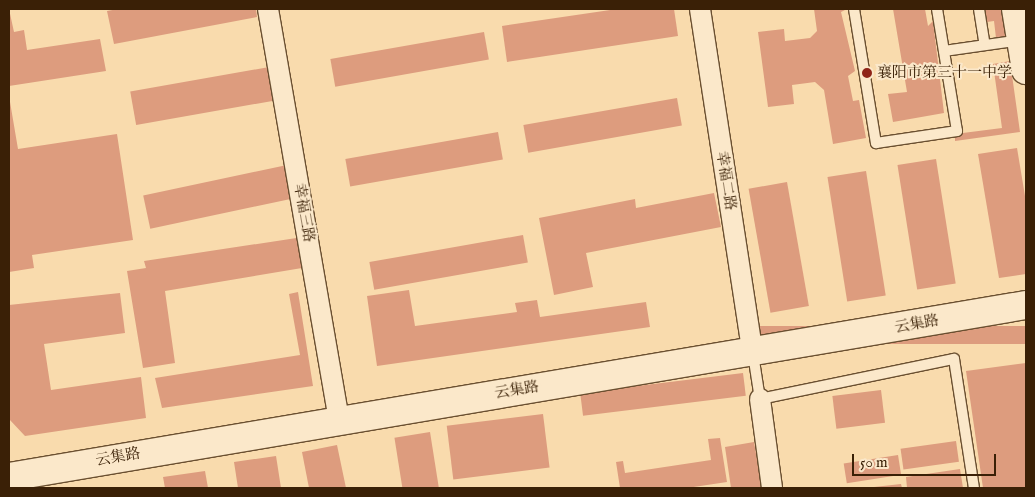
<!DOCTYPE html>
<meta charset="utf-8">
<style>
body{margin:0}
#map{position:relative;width:1035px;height:497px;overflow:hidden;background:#f9dbad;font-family:"IM FELL English","Noto Serif SC",serif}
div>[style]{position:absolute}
.building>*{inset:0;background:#dd9c7e;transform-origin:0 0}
.roads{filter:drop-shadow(1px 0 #6a4f30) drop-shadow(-1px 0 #6a4f30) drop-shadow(0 1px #6a4f30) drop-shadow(0 -1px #6a4f30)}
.lane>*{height:10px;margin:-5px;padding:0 5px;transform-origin:5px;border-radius:5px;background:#fbe8ca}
.street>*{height:20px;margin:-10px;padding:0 10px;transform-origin:10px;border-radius:10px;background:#fbe8ca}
.secondary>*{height:28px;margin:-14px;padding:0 14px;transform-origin:14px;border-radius:14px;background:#fbe8ca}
.dots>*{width:14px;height:14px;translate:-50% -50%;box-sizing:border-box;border:2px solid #fbe8ca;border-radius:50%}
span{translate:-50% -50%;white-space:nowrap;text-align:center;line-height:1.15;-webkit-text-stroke:4px #fbe8ca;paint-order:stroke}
.poi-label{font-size:15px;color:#3a2006}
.left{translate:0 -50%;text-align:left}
.street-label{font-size:15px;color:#3a2006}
.frame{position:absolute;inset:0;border:10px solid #3a2006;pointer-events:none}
.scale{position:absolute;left:852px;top:454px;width:144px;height:22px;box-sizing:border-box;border:2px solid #3a2006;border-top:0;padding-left:6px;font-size:15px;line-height:18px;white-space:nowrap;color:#3a2006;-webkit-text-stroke:4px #fbe8ca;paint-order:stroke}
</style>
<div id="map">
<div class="building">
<div style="clip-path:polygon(9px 9px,14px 32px,24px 30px,27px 50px,100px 39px,106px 71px,9px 86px)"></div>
<div style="clip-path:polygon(118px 9px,256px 9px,257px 17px,114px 44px,107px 11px)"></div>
<div style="clip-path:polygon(617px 9px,674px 9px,678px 36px,507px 62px,502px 26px)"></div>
<div style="clip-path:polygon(814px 9px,847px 9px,841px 12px,855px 71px,848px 76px,853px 101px,859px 100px,866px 138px,833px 144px,824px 90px,815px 82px,792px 85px,794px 104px,768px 107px,758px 32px,784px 29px,785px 41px,810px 38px,817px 31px)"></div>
<div style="clip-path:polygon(893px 9px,925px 9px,928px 26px,933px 21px,944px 113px,893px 122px,888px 94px,907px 92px)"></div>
<div style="clip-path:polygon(985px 9px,1002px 9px,1006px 36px,996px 38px,994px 21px,987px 22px)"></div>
<div style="left:484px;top:32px;width:28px;height:156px;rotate:80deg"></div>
<div style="clip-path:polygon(1010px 61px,1020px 132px,955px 141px,955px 134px,1002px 128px,993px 64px)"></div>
<div style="left:275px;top:66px;width:34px;height:147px;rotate:80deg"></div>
<div style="clip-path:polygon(9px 96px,18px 149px,117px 134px,133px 240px,32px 255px,34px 268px,9px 272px)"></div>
<div style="left:677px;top:98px;width:28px;height:156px;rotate:80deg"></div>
<div style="left:498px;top:132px;width:28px;height:155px;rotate:80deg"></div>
<div style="clip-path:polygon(1017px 148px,1026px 202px,1026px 274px,999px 278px,978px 154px)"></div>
<div style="left:936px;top:159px;width:126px;height:39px;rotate:81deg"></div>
<div style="left:287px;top:165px;width:34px;height:147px;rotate:78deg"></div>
<div style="left:866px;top:171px;width:126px;height:39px;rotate:81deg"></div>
<div style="left:787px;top:182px;width:126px;height:39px;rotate:80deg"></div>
<div style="clip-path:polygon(714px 193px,721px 227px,586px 253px,593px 287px,554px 295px,539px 218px,635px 199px,636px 208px)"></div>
<div style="left:523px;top:235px;width:28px;height:156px;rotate:80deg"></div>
<div style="clip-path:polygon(303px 237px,308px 267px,165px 291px,175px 363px,143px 368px,127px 271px,146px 268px,144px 261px)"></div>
<div style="clip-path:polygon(409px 290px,415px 326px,517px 312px,515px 303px,537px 300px,540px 317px,646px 302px,650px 327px,377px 366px,367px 296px)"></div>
<div style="clip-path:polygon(298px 292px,313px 386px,162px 408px,155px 378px,300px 355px,289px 294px)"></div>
<div style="clip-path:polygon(120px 293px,125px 333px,44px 344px,51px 390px,141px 377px,146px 418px,25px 436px,9px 419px,9px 305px)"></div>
<div style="left:1026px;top:326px;width:18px;height:266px;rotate:90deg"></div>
<div style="clip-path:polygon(1026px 363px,1026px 488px,983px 488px,966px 371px)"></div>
<div style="left:743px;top:373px;width:23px;height:164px;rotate:83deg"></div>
<div style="left:881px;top:390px;width:33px;height:49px;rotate:83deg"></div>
<div style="left:543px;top:414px;width:54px;height:97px;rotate:83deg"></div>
<div style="left:430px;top:432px;width:57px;height:36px;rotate:81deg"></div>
<div style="clip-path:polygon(720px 438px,727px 482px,687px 488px,620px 488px,616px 462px,623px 461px,625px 473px,711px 460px,708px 439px)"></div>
<div style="left:956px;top:441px;width:21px;height:56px;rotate:82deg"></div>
<div style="clip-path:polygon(754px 442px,762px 488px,731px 488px,725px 447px)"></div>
<div style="clip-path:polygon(337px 445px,346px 488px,309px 488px,302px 452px)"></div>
<div style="left:898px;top:455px;width:20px;height:55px;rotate:81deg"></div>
<div style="clip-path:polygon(276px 456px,281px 488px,238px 488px,234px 462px)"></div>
<div style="clip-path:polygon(960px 469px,963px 488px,907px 488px,906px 477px)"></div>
<div style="clip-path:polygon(205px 471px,208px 488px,165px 488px,163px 477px)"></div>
<div style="clip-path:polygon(901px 484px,902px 488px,874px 488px,874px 487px)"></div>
</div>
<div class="roads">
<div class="lane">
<div style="left:854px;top:9px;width:136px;rotate:80.7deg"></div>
<div style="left:876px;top:143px;width:82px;rotate:-8.4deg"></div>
<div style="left:957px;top:131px;width:124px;rotate:-99.3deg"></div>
<div style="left:979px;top:9px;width:36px;rotate:81deg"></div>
<div style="left:944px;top:51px;width:78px;rotate:-8.1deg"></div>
<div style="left:753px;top:354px;width:46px;rotate:81.2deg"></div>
<div style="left:760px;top:399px;width:198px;rotate:-11.7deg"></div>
<div style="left:954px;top:359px;width:131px;rotate:81.2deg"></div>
</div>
<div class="street">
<div style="left:268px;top:9px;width:415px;rotate:80.2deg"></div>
<div style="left:700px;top:9px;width:349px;rotate:81.3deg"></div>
<div style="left:760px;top:399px;width:90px;rotate:82.3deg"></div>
</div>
<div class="secondary">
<div style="left:1016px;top:9px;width:62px;rotate:80.7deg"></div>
<div style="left:9px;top:477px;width:1031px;rotate:-9.6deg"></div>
</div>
</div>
<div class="dots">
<div style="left:867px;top:73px;background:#8f2418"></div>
</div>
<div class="poi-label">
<span class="left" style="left:877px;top:73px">襄阳市第三十一中学</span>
</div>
<div class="street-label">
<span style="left:726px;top:181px;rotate:81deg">幸福二路</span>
<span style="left:304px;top:213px;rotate:80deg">幸福三路</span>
<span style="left:917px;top:324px;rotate:-10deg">云集路</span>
<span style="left:517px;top:390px;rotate:-9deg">云集路</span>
<span style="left:118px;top:457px;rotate:-10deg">云集路</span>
</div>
<div class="frame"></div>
<div class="scale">50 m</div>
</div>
